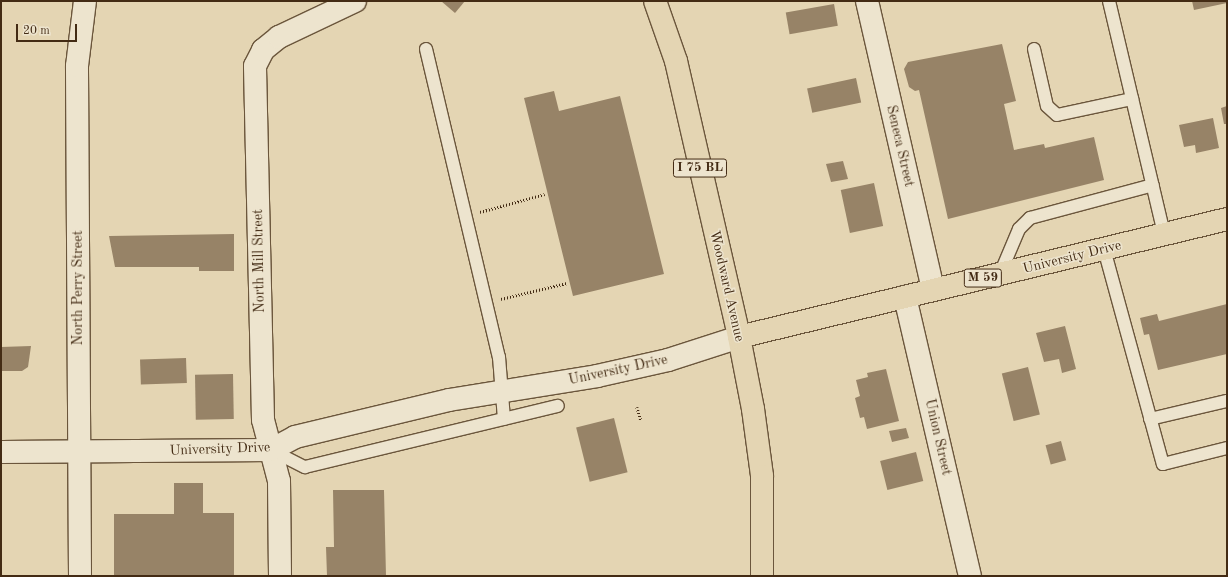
<!DOCTYPE html>
<style>
body{margin:0}
#map{position:relative;width:1228px;height:577px;overflow:hidden;background:#e4d5b3;font-family:"Old Standard TT",serif}
div>[style]{position:absolute}
.building>*{inset:0;background:#978367;transform-origin:0 0}
.path>*{height:2.5px;margin-top:-1.25px;transform-origin:0;background:repeating-linear-gradient(90deg,#432b14 0 1px,transparent 0 3px)}
.roads{filter:drop-shadow(1px 0 #6b563c) drop-shadow(-1px 0 #6b563c) drop-shadow(0 1px #6b563c) drop-shadow(0 -1px #6b563c)}
.lane>*{height:12px;margin:-6px;padding:0 6px;transform-origin:6px;border-radius:6px;background:#ede4ce}
.street>*{height:22px;margin:-11px;padding:0 11px;transform-origin:11px;border-radius:11px;background:#ede4ce}
.secondary>*{height:22px;margin:-11px;padding:0 11px;transform-origin:11px;border-radius:11px;background:#ede4ce}
.primary>*{height:22px;margin:-11px;padding:0 11px;transform-origin:11px;border-radius:11px;background:#e4d5b3}
.highway>*{height:22px;margin:-11px;padding:0 11px;transform-origin:11px;border-radius:11px;background:#e4d5b3}
span{translate:-50% -50%;white-space:nowrap;text-align:center;line-height:1.15;-webkit-text-stroke:3px #ede4ce;paint-order:stroke}
.shield-label span{padding:1px 3px;background:#ede4ce;border:1px solid;border-radius:3px;-webkit-text-stroke-width:0}
.shield-label{font-size:13px;color:#432b14;font-weight:700}
.street-label{font-size:14px;color:#432b14}
.frame{position:absolute;inset:0;border:2px solid #432b14;pointer-events:none}
.scale{position:absolute;left:16px;top:24px;width:61px;height:18px;box-sizing:border-box;border:2px solid #432b14;border-top:0;padding-left:5px;font-size:12px;line-height:14px;white-space:nowrap;color:#432b14;-webkit-text-stroke:3px #ede4ce;paint-order:stroke}
</style>
<div id="map">
<div class="building">
<div style="clip-path:polygon(441px 1px,465px 1px,455px 13px)"></div>
<div style="clip-path:polygon(1192px 1px,1227px 1px,1227px 3px,1194px 10px)"></div>
<div style="left:834px;top:4px;width:22px;height:49px;rotate:80deg"></div>
<div style="clip-path:polygon(1002px 44px,1016px 101px,1004px 104px,1014px 150px,1044px 144px,1045px 148px,1094px 137px,1104px 180px,948px 219px,919px 90px,915px 91px,909px 87px,904px 69px,908px 62px)"></div>
<div style="left:856px;top:78px;width:25px;height:50px;rotate:78deg"></div>
<div style="clip-path:polygon(554px 91px,559px 111px,620px 96px,664px 274px,573px 296px,524px 98px)"></div>
<div style="clip-path:polygon(1227px 106px,1227px 124px,1224px 124px,1221px 108px)"></div>
<div style="clip-path:polygon(1213px 118px,1219px 148px,1196px 153px,1195px 145px,1184px 147px,1179px 125px)"></div>
<div style="clip-path:polygon(843px 161px,848px 179px,831px 182px,826px 164px)"></div>
<div style="left:874px;top:183px;width:44px;height:34px;rotate:78deg"></div>
<div style="clip-path:polygon(234px 234px,234px 271px,199px 271px,199px 267px,115px 267px,109px 236px)"></div>
<div style="clip-path:polygon(1227px 304px,1227px 354px,1158px 370px,1149px 334px,1144px 335px,1140px 318px,1157px 314px,1159px 321px)"></div>
<div style="clip-path:polygon(1065px 326px,1076px 369px,1062px 373px,1059px 359px,1044px 362px,1036px 333px)"></div>
<div style="clip-path:polygon(31px 346px,28px 367px,22px 371px,1px 371px,1px 347px)"></div>
<div style="left:186px;top:358px;width:25px;height:46px;rotate:88deg"></div>
<div style="left:1028px;top:367px;width:49px;height:27px;rotate:76deg"></div>
<div style="clip-path:polygon(886px 369px,899px 421px,867px 429px,864px 417px,860px 418px,855px 398px,860px 396px,856px 380px,868px 377px,867px 373px)"></div>
<div style="left:233px;top:374px;width:45px;height:38px;rotate:89deg"></div>
<div style="left:614px;top:418px;width:56px;height:39px;rotate:76deg"></div>
<div style="clip-path:polygon(906px 428px,909px 438px,892px 442px,889px 431px)"></div>
<div style="left:1061px;top:441px;width:20px;height:16px;rotate:75deg"></div>
<div style="left:916px;top:452px;width:30px;height:37px;rotate:76deg"></div>
<div style="clip-path:polygon(174px 483px,203px 483px,203px 513px,234px 513px,234px 576px,114px 576px,114px 514px,174px 514px)"></div>
<div style="clip-path:polygon(333px 490px,384px 490px,386px 576px,327px 576px,326px 547px,334px 547px)"></div>
</div>
<div class="path">
<div style="left:480px;top:212px;width:67px;rotate:-15.5deg"></div>
<div style="left:501px;top:299px;width:68px;rotate:-13.6deg"></div>
<div style="left:637px;top:407px;width:14px;rotate:73deg"></div>
</div>
<div class="roads">
<div class="lane">
<div style="left:1109px;top:1px;width:239px;rotate:76.7deg"></div>
<div style="left:426px;top:49px;width:317px;rotate:76.7deg"></div>
<div style="left:499px;top:357px;width:62px;rotate:85.4deg"></div>
<div style="left:1034px;top:49px;width:58px;rotate:77.2deg"></div>
<div style="left:1047px;top:106px;width:13px;rotate:42deg"></div>
<div style="left:1057px;top:115px;width:77px;rotate:-12deg"></div>
<div style="left:1104px;top:249px;width:223px;rotate:74.7deg"></div>
<div style="left:1163px;top:464px;width:66px;rotate:-14deg"></div>
<div style="left:1000px;top:274px;width:49px;rotate:-67.1deg"></div>
<div style="left:1019px;top:229px;width:16px;rotate:-45deg"></div>
<div style="left:1030px;top:218px;width:127px;rotate:-15deg"></div>
<div style="left:1150px;top:419px;width:79px;rotate:-13.2deg"></div>
<div style="left:271px;top:450px;width:38px;rotate:27deg"></div>
<div style="left:305px;top:467px;width:260px;rotate:-13.6deg"></div>
</div>
<div class="street">
<div style="left:867px;top:1px;width:296px;rotate:77.1deg"></div>
<div style="left:905px;top:297px;width:286px;rotate:76.9deg"></div>
<div style="left:280px;top:576px;width:95px;rotate:-90.6deg"></div>
<div style="left:279px;top:481px;width:63px;rotate:-104.7deg"></div>
<div style="left:263px;top:420px;width:354px;rotate:-91.3deg"></div>
<div style="left:255px;top:66px;width:18px;rotate:-63deg"></div>
<div style="left:263px;top:50px;width:21px;rotate:-39deg"></div>
<div style="left:279px;top:37px;width:84px;rotate:-25.3deg"></div>
</div>
<div class="secondary">
<div style="left:1px;top:452px;width:270px;rotate:-0.4deg"></div>
<div style="left:271px;top:450px;width:27px;rotate:-28deg"></div>
<div style="left:295px;top:437px;width:158px;rotate:-13.5deg"></div>
<div style="left:449px;top:400px;width:150px;rotate:-9.2deg"></div>
<div style="left:597px;top:376px;width:73px;rotate:-12.7deg"></div>
<div style="left:668px;top:360px;width:75px;rotate:-17.9deg"></div>
<div style="left:80px;top:576px;width:510px;rotate:-90.34deg"></div>
<div style="left:77px;top:66px;width:65px;rotate:-83deg"></div>
</div>
<div class="primary">
<div style="left:739px;top:337px;width:73px;rotate:79deg"></div>
<div style="left:753px;top:409px;width:68px;rotate:82.3deg"></div>
<div style="left:762px;top:476px;width:100px;rotate:90deg"></div>
</div>
<div class="highway">
<div style="left:655px;top:1px;width:64px;rotate:70.7deg"></div>
<div style="left:676px;top:61px;width:283px;rotate:77.1deg"></div>
<div style="left:739px;top:337px;width:502px;rotate:-13.59deg"></div>
</div>
</div>
<div class="shield-label">
<span style="left:700px;top:168px">I 75 BL</span>
<span style="left:983px;top:278px">M 59</span>
</div>
<div class="street-label">
<span style="left:900px;top:146px;rotate:77deg">Seneca Street</span>
<span style="left:1072px;top:257px;rotate:-14deg">University Drive</span>
<span style="left:259px;top:261px;rotate:-91deg">North Mill Street</span>
<span style="left:727px;top:286px;rotate:77deg">Woodward Avenue</span>
<span style="left:78px;top:288px;rotate:-90deg">North Perry Street</span>
<span style="left:618px;top:370px;rotate:-12deg">University Drive</span>
<span style="left:938px;top:437px;rotate:77deg">Union Street</span>
<span style="left:220px;top:449px;rotate:-2deg">University Drive</span>
</div>
<div class="frame"></div>
<div class="scale">20 m</div>
</div>
